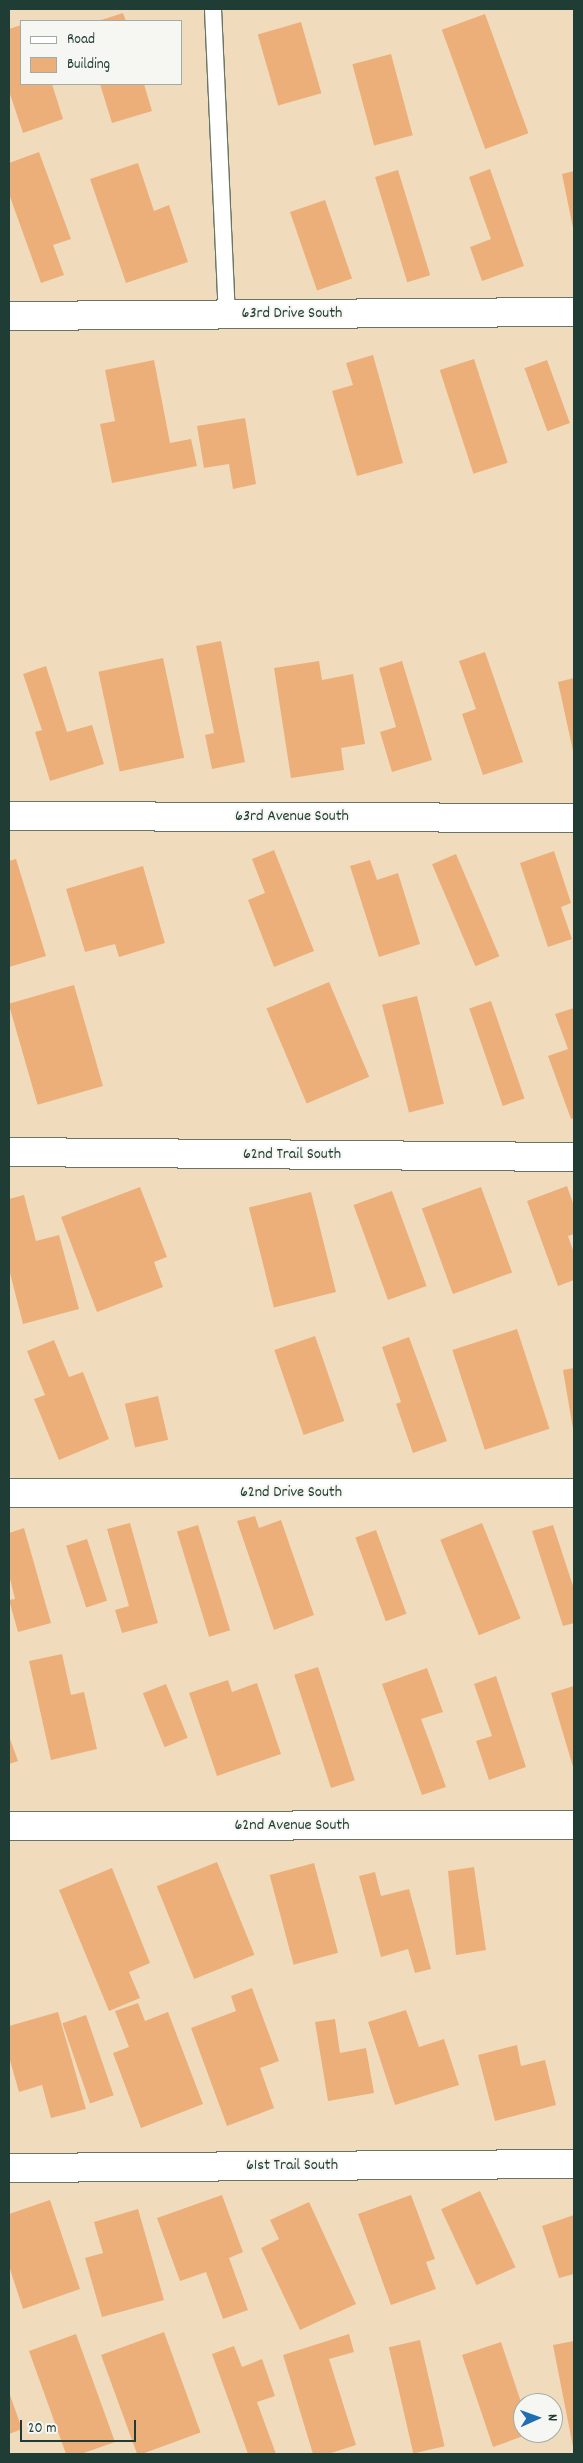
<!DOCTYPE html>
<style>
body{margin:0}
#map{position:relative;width:583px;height:2463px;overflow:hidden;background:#f0dcbc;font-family:Dekko,sans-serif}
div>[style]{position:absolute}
.building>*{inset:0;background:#ecaf79;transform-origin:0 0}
.roads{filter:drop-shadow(1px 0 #687564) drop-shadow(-1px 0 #687564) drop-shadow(0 1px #687564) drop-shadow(0 -1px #687564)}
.service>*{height:16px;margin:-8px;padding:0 8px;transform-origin:8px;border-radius:8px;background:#fff}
.minor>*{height:28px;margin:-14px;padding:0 14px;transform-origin:14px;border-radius:14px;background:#fff}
span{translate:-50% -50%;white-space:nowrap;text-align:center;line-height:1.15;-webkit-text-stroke:4px #f6f6f2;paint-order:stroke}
.street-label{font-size:16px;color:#1f3d34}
.frame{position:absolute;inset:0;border:10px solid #1f3d34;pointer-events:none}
.legend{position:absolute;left:20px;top:20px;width:162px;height:65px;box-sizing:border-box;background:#f6f6f2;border:1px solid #a0aca6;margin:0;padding:6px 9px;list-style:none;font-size:15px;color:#1f3d34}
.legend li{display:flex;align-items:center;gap:10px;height:25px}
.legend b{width:25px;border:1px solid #a0aca6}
.north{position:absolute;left:513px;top:2393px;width:50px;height:50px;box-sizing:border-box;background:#f6f6f2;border:1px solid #a0aca6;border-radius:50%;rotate:88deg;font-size:14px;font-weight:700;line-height:20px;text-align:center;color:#1f3d34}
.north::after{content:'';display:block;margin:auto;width:18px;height:22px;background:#1f6fb2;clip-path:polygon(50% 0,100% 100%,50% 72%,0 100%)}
.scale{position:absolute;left:20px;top:2420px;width:116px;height:22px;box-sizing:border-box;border:2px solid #1f3d34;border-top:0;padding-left:6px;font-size:15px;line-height:18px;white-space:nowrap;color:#1f3d34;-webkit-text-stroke:4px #f6f6f2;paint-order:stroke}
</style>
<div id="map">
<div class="building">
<div style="clip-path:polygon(123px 13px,126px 21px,98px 21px)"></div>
<div style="left:485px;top:14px;width:127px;height:46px;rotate:70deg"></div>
<div style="left:301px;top:22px;width:74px;height:45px;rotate:74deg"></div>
<div style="clip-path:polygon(21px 25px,21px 84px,52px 84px,63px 119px,23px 133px,9px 91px,9px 29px)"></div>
<div style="left:391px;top:54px;width:84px;height:40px;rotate:75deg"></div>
<div style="clip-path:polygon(100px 84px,144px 84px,152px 111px,112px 123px)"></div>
<div style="clip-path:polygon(39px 152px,71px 239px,53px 245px,64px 275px,41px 283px,9px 194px,9px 163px)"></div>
<div style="clip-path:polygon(138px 163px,154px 211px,169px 205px,188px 262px,126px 283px,90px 179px)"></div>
<div style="clip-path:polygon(490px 169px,524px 266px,482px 281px,470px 247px,491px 239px,469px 177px)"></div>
<div style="left:398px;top:170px;width:110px;height:24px;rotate:73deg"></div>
<div style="clip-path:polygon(574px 171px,574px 228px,573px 228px,562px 174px)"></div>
<div style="left:325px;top:200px;width:83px;height:37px;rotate:71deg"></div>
<div style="clip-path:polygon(373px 355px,403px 463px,357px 476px,332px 391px,353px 385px,346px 363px)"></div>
<div style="left:474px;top:359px;width:109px;height:36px;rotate:72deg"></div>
<div style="clip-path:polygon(154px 360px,170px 443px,191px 439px,197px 466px,112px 483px,100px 424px,115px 421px,105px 370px)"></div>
<div style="left:547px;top:360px;width:67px;height:24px;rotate:70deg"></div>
<div style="clip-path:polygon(245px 418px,256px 484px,233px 489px,229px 464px,204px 468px,197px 426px)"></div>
<div style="clip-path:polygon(221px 641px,245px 762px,212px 769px,205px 735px,214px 733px,196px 646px)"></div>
<div style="clip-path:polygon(485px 652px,523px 762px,483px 775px,462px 714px,476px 709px,459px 661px)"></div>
<div style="left:163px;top:658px;width:102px;height:66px;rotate:78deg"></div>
<div style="clip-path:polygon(319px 661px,322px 680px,353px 674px,365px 744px,341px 748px,344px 770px,291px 778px,274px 668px)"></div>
<div style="clip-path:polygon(402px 661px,432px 760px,392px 772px,380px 732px,396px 727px,379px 668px)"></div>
<div style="clip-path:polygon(46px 666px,67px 732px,92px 725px,104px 764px,50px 781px,35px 732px,42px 730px,23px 674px)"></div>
<div style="clip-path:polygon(574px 678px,574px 751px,573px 751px,558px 682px)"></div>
<div style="clip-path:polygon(274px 850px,314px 951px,274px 967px,248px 900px,265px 893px,252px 859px)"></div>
<div style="clip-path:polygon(554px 851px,571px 903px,561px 907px,572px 939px,548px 947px,520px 863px)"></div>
<div style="left:456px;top:854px;width:111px;height:26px;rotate:67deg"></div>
<div style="clip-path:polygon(16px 859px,46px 956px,9px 967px,9px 861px)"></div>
<div style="clip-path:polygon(370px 860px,377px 880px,398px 873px,420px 944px,379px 957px,350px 866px)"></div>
<div style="clip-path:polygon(143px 866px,165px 943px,119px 957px,115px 944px,85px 952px,66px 889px)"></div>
<div style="left:329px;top:982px;width:103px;height:68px;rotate:67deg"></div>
<div style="left:74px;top:985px;width:105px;height:68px;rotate:74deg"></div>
<div style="left:417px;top:996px;width:111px;height:36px;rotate:76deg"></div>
<div style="left:491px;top:1001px;width:103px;height:23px;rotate:71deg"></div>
<div style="clip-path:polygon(574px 1008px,574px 1118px,571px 1119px,548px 1056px,568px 1049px,555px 1014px)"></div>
<div style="clip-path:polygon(567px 1186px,574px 1206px,574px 1234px,568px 1236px,574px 1253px,574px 1280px,558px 1286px,527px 1201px)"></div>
<div style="clip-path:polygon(140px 1187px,167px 1257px,154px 1262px,163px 1287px,97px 1312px,61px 1217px)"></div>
<div style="left:481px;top:1187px;width:91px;height:63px;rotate:70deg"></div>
<div style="left:392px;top:1191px;width:101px;height:41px;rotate:70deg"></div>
<div style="left:311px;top:1192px;width:103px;height:64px;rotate:76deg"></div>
<div style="clip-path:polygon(24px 1195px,36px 1241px,59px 1235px,79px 1309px,23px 1324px,9px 1269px,9px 1199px)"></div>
<div style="left:517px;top:1329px;width:105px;height:68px;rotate:72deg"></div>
<div style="left:315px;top:1336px;width:90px;height:43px;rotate:71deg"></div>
<div style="clip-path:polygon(409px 1337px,447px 1441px,413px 1453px,396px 1404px,401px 1402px,382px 1347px)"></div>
<div style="clip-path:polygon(54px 1340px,69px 1377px,83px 1372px,109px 1439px,59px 1460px,34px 1399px,45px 1395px,27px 1351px)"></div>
<div style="clip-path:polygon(574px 1368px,574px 1429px,573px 1429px,563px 1370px)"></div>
<div style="left:158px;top:1396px;width:45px;height:34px;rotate:77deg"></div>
<div style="clip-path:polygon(255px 1516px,259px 1528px,281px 1520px,314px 1615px,274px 1630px,237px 1521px)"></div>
<div style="clip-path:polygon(130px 1523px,158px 1623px,122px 1633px,115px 1610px,129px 1606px,107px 1529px)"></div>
<div style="left:482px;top:1523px;width:103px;height:45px;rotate:68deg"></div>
<div style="left:198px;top:1525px;width:110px;height:22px;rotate:73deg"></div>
<div style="clip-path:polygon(553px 1525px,574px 1589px,574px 1623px,563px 1626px,532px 1531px)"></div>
<div style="clip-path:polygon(24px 1528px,51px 1623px,18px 1632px,9px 1600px,15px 1599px,9px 1575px,9px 1533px)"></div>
<div style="left:376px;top:1530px;width:89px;height:22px;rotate:70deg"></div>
<div style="left:87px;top:1539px;width:65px;height:22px;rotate:72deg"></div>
<div style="clip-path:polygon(62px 1654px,71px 1695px,84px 1692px,97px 1749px,51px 1760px,29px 1661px)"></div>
<div style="left:318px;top:1667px;width:119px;height:25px;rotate:72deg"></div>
<div style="clip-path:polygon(427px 1668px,443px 1712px,421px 1719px,446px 1787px,422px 1795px,382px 1684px)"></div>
<div style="clip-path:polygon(496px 1676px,526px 1767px,489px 1780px,476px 1741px,492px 1736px,474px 1684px)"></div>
<div style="clip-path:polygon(228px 1680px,232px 1692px,257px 1683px,281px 1754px,217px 1776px,189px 1693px)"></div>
<div style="left:166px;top:1684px;width:58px;height:25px;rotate:68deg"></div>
<div style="clip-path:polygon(574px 1686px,574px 1770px,551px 1693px)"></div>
<div style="clip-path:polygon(9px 1736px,18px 1761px,9px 1764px)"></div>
<div style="left:217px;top:1862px;width:100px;height:65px;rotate:68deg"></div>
<div style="left:314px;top:1863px;width:93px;height:46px;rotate:75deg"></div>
<div style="clip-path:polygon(474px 1867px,486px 1950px,456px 1955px,448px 1871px)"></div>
<div style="clip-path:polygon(112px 1868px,150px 1963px,129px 1972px,140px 1998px,109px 2011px,59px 1890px)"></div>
<div style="clip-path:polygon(375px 1872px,381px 1896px,409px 1889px,431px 1969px,415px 1973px,408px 1949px,381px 1957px,359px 1876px)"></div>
<div style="clip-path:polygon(252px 1988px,279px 2061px,260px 2068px,274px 2108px,227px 2126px,191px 2028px,236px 2011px,231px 1996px)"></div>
<div style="clip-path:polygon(138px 2003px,145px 2021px,168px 2012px,203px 2104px,141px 2128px,113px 2053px,129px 2047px,115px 2011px)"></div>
<div style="clip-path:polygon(406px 2010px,419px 2047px,444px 2039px,459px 2085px,395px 2105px,368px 2022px)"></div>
<div style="clip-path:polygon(58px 2012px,86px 2109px,51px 2118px,42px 2085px,19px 2092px,9px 2057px,9px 2026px)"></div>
<div style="left:86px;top:2015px;width:85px;height:25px;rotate:71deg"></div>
<div style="clip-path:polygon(335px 2019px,340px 2053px,366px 2048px,374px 2093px,328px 2101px,315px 2022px)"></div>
<div style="clip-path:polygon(517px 2045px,521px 2066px,545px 2060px,556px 2105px,495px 2121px,478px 2055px)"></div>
<div style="left:480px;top:2191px;width:84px;height:43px;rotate:65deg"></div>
<div style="clip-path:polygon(222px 2195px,243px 2252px,229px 2258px,248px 2310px,223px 2319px,206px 2272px,180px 2281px,157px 2218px)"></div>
<div style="clip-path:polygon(411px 2195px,435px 2259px,426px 2262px,436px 2289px,391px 2305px,358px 2214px)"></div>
<div style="clip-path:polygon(50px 2200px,80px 2289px,23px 2309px,9px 2266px,9px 2214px)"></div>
<div style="clip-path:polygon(309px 2202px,356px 2304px,300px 2330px,261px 2248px,279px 2239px,270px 2220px)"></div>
<div style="clip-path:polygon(138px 2209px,164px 2300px,102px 2317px,85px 2258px,103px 2253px,94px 2222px)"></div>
<div style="clip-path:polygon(574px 2215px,574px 2274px,559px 2278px,542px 2226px)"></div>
<div style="left:164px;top:2332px;width:107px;height:67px;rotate:70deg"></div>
<div style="clip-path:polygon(76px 2334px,115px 2442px,81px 2454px,66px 2454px,29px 2351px)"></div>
<div style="clip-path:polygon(349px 2334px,354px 2352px,329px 2359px,356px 2445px,328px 2454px,313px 2454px,283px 2355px)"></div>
<div style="left:420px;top:2340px;width:109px;height:32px;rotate:77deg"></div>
<div style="clip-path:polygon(574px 2341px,574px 2447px,573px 2447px,553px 2345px)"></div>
<div style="clip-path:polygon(501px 2342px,523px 2408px,523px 2433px,532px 2433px,493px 2447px,462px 2355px)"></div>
<div style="clip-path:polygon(234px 2346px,242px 2367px,262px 2359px,275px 2396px,257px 2402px,276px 2454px,248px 2454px,212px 2354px)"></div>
<div style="clip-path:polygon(9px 2392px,22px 2429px,9px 2434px)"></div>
</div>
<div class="roads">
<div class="service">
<div style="left:213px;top:9px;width:306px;rotate:87.4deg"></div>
</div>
<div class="minor">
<div style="left:9px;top:316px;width:565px;rotate:-0.41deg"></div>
<div style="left:9px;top:816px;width:565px;rotate:0.2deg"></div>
<div style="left:9px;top:1152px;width:565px;rotate:0.51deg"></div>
<div style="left:9px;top:1493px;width:565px"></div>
<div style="left:9px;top:1826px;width:565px;rotate:-0.1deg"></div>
<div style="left:9px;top:2168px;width:565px;rotate:-0.41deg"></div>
</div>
</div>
<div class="street-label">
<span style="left:292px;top:314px">63rd Drive South</span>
<span style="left:292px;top:817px">63rd Avenue South</span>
<span style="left:292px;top:1155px">62nd Trail South</span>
<span style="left:291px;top:1493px">62nd Drive South</span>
<span style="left:292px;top:1826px">62nd Avenue South</span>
<span style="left:292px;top:2166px">61st Trail South</span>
</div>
<div class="frame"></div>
<ul class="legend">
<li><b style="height:6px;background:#fff"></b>Road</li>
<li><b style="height:14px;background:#ecaf79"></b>Building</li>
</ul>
<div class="north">N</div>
<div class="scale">20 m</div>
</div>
